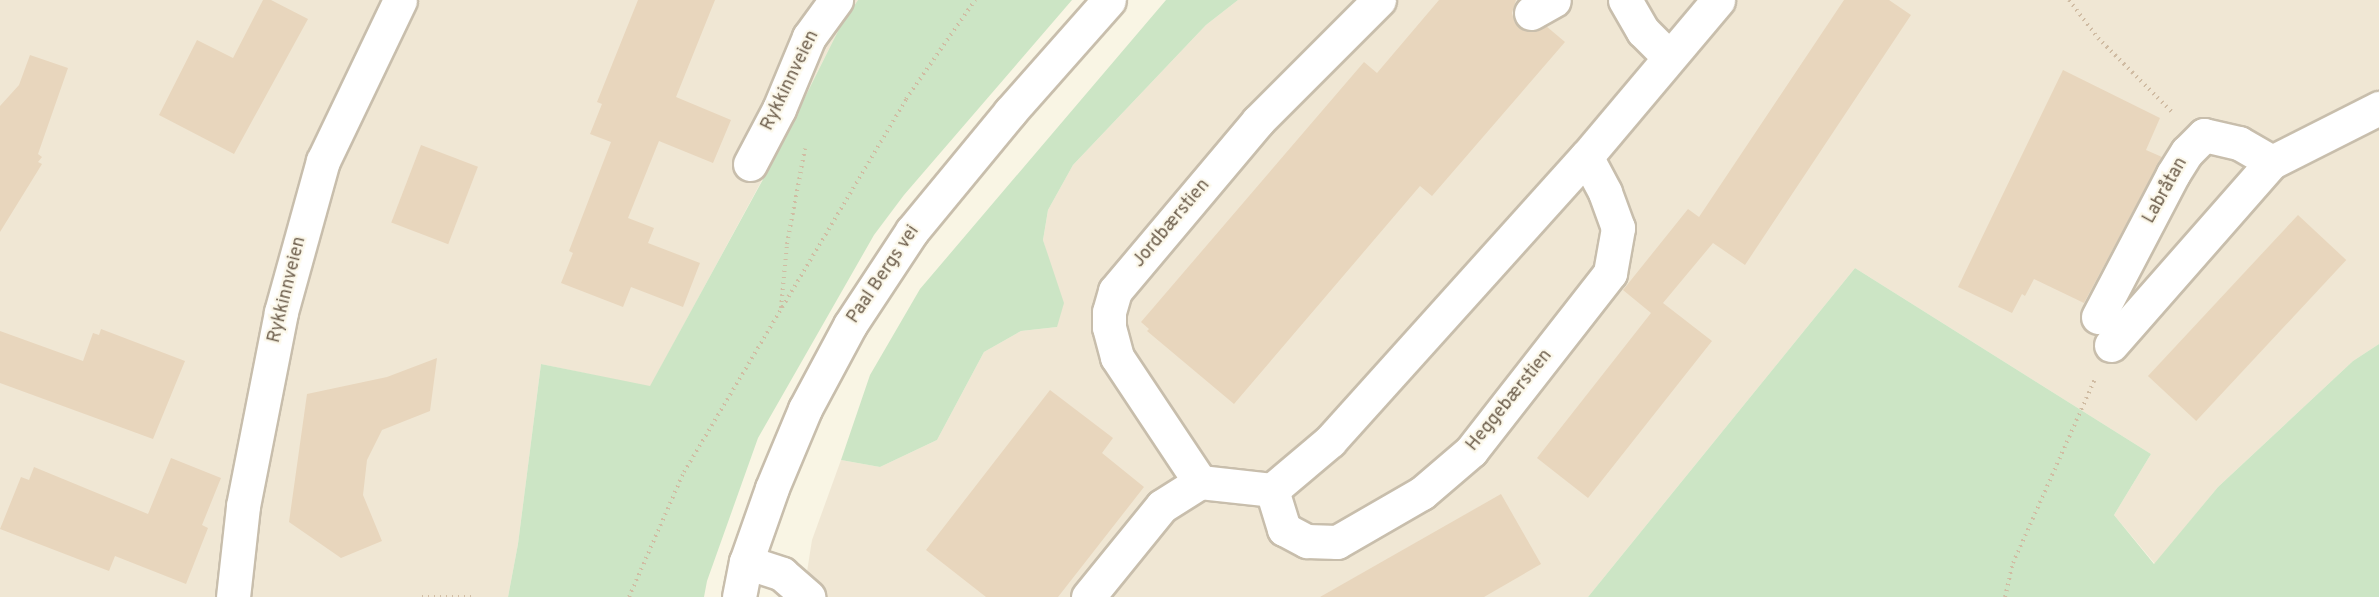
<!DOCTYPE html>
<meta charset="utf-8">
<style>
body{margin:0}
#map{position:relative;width:2379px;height:597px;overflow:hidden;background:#f9f5e4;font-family:Overpass,sans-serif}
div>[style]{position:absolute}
.residential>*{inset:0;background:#f0e7d4}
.green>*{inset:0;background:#cce5c5}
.building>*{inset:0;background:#e8d6bd;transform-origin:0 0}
.path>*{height:4px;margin-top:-2px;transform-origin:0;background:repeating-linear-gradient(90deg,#d0bca3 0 1.5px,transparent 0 6px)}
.roads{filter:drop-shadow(2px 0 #c8beac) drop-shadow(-2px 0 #c8beac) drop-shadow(0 2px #c8beac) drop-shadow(0 -2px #c8beac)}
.minor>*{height:33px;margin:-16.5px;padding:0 16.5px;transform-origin:16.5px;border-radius:16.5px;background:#fff}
span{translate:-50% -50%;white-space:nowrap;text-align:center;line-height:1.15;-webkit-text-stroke:4.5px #fcf8ea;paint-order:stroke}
.street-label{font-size:18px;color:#6e5f4d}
</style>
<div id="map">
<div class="residential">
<div style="clip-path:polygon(0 0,858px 0,841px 25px,773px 160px,650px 387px,541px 364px,518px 544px,508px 597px,0 597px)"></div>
<div style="clip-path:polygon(1238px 0,2379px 0,2379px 344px,2353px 361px,2218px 487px,2155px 564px,2114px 515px,2151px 454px,1855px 268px,1588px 597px,803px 597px,812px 540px,841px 460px,880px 467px,937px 440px,984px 352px,1021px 331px,1057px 327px,1051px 267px,1043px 240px,1048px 210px,1073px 165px,1206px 25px)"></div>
</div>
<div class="green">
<div style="clip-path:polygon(858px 0,1072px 0,904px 195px,874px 235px,758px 438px,707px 581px,704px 597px,508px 597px,518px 544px,541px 364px,650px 386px,773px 161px,841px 25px)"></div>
<div style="clip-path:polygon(1166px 0,1238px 0,1206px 25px,1073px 165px,1048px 210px,1043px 240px,1064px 303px,1057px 327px,1021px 331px,984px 352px,937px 440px,880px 467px,841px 460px,870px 375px,920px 289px)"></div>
<div style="clip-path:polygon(1855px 268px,2151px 454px,2114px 515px,2154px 564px,2218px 487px,2353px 361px,2379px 344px,2379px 597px,1588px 597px)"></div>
</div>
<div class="building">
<div style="clip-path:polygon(263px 0,271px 0,308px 19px,234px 154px,159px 115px,197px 40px,233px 58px)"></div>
<div style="clip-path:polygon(638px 0,715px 0,676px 97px,731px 120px,713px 163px,659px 141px,628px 218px,654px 228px,648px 243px,700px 263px,683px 307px,631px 287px,623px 307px,561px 283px,573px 253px,569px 251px,611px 142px,590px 134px,602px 104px,597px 102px)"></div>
<div style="clip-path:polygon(1439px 0,1516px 0,1512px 13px,1515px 23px,1521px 29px,1531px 32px,1546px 26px,1565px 42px,1432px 196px,1420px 186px,1234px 404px,1147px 331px,1149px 329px,1141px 322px,1364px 62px,1377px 73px)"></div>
<div style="clip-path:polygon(1844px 0,1889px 0,1911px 15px,1745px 265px,1713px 243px,1663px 303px,1712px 341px,1588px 498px,1537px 458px,1651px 313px,1623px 290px,1688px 209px,1699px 217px)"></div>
<div style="clip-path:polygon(30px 55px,68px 68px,38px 154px,42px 157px,38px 162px,42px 164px,0 232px,0 106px,19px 85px)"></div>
<div style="clip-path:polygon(2063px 70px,2160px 118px,2146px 150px,2162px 157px,2084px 303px,2034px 279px,2025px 296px,2022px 294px,2012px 313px,1958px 287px)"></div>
<div style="left:421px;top:145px;width:61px;height:83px;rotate:21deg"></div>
<div style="left:2298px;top:215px;width:66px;height:220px;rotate:43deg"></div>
<div style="clip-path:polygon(101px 329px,185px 361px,153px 439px,0 383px,0 331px,83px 361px,93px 333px,99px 335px)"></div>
<div style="clip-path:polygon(437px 358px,430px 411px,382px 430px,367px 460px,363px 495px,382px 541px,341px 558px,289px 522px,307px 394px,387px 377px)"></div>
<div style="clip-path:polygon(1050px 390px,1113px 438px,1102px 453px,1144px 487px,1058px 597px,986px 597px,926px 550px)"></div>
<div style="clip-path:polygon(171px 458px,221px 478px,202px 525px,208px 528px,186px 584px,115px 556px,109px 571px,0 529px,21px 477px,29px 480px,34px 467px,148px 514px)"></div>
<div style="clip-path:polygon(1501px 494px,1541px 564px,1484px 597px,1320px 597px)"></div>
</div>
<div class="path">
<div style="left:2069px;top:0;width:48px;rotate:52.7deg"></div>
<div style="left:2098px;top:38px;width:105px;rotate:45deg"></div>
<div style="left:781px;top:308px;width:64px;rotate:-84.6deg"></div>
<div style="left:787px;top:244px;width:97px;rotate:-79.3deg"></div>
<div style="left:422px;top:597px;width:51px"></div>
<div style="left:629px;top:597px;width:137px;rotate:-66.3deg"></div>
<div style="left:684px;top:472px;width:434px;rotate:-59.2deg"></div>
<div style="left:906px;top:99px;width:121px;rotate:-55.1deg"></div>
<div style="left:2005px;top:597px;width:35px;rotate:-77deg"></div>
<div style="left:2013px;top:563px;width:201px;rotate:-66deg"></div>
</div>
<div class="roads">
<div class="minor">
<div style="left:1625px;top:0;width:36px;rotate:60deg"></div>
<div style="left:1643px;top:31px;width:35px;rotate:45deg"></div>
<div style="left:1531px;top:13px;width:26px;rotate:-29deg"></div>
<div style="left:750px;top:164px;width:62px;rotate:-62.2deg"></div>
<div style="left:779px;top:109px;width:78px;rotate:-67.4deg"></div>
<div style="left:809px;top:37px;width:46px;rotate:-53.9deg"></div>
<div style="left:2098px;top:317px;width:161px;rotate:-62.3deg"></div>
<div style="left:2173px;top:174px;width:26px;rotate:-58deg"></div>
<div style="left:2187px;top:152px;width:24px;rotate:-45deg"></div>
<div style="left:2204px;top:135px;width:36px;rotate:13deg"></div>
<div style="left:2239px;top:143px;width:38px;rotate:30deg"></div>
<div style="left:2111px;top:345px;width:244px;rotate:-48.7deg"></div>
<div style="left:2272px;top:162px;width:120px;rotate:-26.8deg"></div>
<div style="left:1200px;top:482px;width:150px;rotate:-123.6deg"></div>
<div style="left:1117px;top:357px;width:31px;rotate:-105deg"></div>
<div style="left:1109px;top:327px;width:15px;rotate:-90deg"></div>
<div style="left:1109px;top:312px;width:22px;rotate:-74deg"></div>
<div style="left:1115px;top:291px;width:222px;rotate:-49.9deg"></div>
<div style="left:1258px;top:121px;width:171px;rotate:-45deg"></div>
<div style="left:1272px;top:490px;width:41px;rotate:72.9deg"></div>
<div style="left:1284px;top:529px;width:26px;rotate:28deg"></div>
<div style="left:1307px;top:541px;width:30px;rotate:2deg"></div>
<div style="left:1337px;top:542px;width:98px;rotate:-30deg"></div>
<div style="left:1422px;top:493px;width:65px;rotate:-40.6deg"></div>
<div style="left:1471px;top:451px;width:226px;rotate:-52deg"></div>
<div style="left:1610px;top:273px;width:46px;rotate:-79.9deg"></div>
<div style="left:1618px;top:228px;width:38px;rotate:-110deg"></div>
<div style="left:1605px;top:192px;width:40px;rotate:-118deg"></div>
<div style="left:746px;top:562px;width:38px;rotate:18deg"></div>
<div style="left:782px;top:574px;width:35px;rotate:41deg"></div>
<div style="left:233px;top:597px;width:92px;rotate:-83.7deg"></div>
<div style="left:243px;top:506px;width:198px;rotate:-78.9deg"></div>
<div style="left:281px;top:312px;width:157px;rotate:-74.5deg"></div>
<div style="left:323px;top:161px;width:178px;rotate:-64.4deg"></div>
<div style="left:739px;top:597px;width:36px;rotate:-79deg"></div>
<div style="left:746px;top:562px;width:78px;rotate:-70.6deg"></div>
<div style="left:772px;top:488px;width:86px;rotate:-67.3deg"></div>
<div style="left:805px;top:409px;width:95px;rotate:-61.8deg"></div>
<div style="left:850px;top:325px;width:113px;rotate:-56.6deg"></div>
<div style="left:912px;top:231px;width:154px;rotate:-50.5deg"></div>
<div style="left:1010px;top:112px;width:149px;rotate:-48.5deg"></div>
<div style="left:1088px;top:597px;width:117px;rotate:-50.9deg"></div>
<div style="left:1162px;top:506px;width:45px;rotate:-32.3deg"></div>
<div style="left:1200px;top:482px;width:72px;rotate:6.3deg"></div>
<div style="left:1272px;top:490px;width:76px;rotate:-40.2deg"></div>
<div style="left:1330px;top:441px;width:382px;rotate:-48deg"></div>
<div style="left:1586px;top:157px;width:205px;rotate:-49.9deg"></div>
</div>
</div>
<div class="street-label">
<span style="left:791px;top:81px;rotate:-64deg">Rykkinnveien</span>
<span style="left:2166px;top:191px;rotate:-61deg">Labråtan</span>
<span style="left:1172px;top:224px;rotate:-50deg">Jordbærstien</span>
<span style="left:884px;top:275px;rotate:-56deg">Paal Bergs vei</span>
<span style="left:288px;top:290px;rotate:-76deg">Rykkinnveien</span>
<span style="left:1510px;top:401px;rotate:-51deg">Heggebærstien</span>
</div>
</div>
